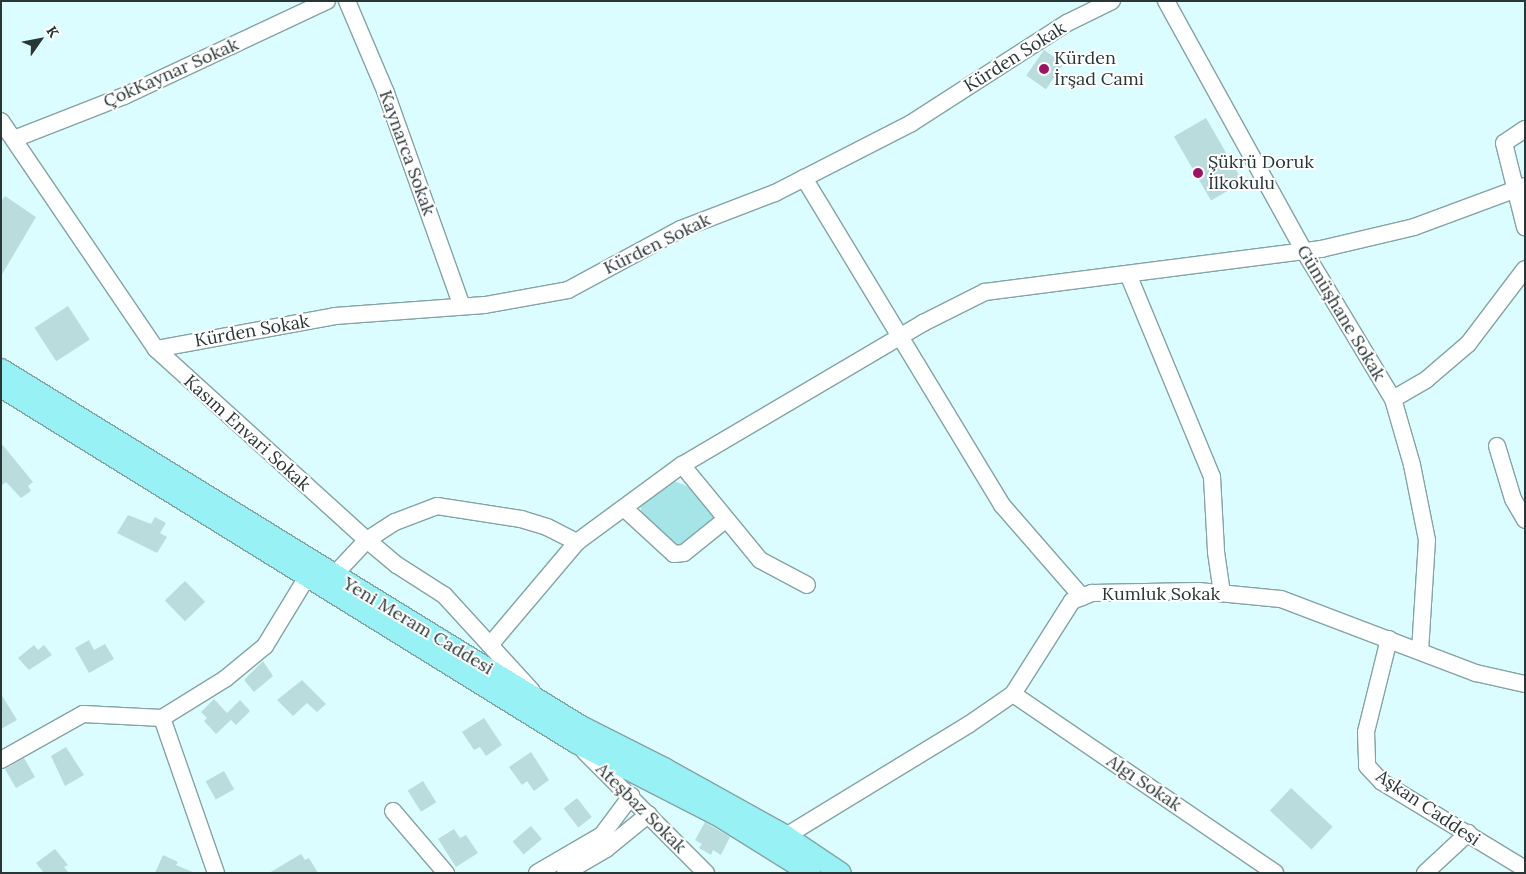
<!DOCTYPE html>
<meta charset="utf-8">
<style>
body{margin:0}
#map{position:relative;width:1526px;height:874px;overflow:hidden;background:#dcfdff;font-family:Lora,serif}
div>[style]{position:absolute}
.green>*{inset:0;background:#a5e5e8}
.building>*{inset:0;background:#bbdcdd;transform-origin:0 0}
.roads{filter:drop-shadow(1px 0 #84a3a5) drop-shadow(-1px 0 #84a3a5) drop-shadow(0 1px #84a3a5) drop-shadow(0 -1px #84a3a5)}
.minor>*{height:16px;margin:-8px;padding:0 8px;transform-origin:8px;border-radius:8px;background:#fff}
.major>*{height:20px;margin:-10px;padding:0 10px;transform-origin:10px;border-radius:10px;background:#98f1f5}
.dots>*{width:14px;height:14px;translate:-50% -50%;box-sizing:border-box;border:2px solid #fff;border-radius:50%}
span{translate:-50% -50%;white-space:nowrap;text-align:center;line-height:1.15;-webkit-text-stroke:4px #fff;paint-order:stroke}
.street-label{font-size:18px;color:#293636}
.poi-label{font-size:18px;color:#293636}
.left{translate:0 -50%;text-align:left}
.frame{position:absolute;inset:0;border:2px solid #293636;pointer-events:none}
.north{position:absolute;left:15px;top:15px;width:50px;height:50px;-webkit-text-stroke:4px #fff;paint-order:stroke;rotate:57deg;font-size:14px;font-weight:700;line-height:20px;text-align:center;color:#293636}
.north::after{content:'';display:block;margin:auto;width:18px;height:22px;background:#293636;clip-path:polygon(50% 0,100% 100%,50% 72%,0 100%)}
</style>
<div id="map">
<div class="green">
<div style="clip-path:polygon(674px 481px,687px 486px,714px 515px,711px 526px,683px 547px,673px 547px,642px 516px,640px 504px)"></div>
</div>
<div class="building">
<div style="left:1044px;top:50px;width:24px;height:31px;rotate:35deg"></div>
<div style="left:1206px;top:118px;width:74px;height:37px;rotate:60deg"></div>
<div style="clip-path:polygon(5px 196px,36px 217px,1px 276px,1px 202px)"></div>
<div style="left:68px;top:306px;width:40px;height:40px;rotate:57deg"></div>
<div style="clip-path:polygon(1px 443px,33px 482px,28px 486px,31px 491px,21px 498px,6px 482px,1px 486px)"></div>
<div style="clip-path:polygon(128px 515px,151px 524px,155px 517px,166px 523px,160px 533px,167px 537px,157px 553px,117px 533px)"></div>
<div style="left:185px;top:581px;width:29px;height:28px;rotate:46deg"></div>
<div style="clip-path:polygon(89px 640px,94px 650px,105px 644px,114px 659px,89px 673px,75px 648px)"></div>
<div style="clip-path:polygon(34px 645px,38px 650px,44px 645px,52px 655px,29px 670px,18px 658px)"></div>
<div style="clip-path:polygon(263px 661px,273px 676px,254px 692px,244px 680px)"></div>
<div style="clip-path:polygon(302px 680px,326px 704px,317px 712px,307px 703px,293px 716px,277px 700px)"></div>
<div style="clip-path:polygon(1px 694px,17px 720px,1px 729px)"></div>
<div style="clip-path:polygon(214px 699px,227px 713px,240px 700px,250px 711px,236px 725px,231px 720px,216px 734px,204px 721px,207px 718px,201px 712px)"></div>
<div style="clip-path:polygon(484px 718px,502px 745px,486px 756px,480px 747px,474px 750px,462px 732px)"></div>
<div style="clip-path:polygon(66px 747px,84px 775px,65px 786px,51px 756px)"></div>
<div style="clip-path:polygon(531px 752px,549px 780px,534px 791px,527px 781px,522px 785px,509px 767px)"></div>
<div style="left:24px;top:758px;width:22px;height:22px;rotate:60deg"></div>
<div style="left:224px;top:771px;width:21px;height:21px;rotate:61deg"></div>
<div style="left:423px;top:781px;width:25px;height:18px;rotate:58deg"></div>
<div style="left:1291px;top:788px;width:57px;height:31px;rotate:43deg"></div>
<div style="left:577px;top:798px;width:24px;height:17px;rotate:52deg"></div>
<div style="clip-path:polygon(705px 822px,730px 837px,721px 855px,713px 850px,711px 855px,699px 848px,702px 844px,695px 840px)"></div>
<div style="left:531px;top:826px;width:17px;height:24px;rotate:50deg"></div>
<div style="clip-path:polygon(454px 829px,460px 838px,466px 835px,478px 853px,456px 867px,438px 839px)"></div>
<div style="clip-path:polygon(55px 849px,68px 865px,64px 867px,69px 873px,44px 873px,36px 863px)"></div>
<div style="clip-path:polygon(301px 854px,305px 860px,309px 858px,318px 873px,269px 873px)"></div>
<div style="clip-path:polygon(163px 855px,178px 862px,176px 865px,195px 873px,155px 873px)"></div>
</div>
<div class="roads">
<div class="minor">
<div style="left:347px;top:1px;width:100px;rotate:67deg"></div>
<div style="left:386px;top:93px;width:226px;rotate:70.4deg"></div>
<div style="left:1166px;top:1px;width:286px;rotate:61.1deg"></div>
<div style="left:1304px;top:251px;width:173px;rotate:59deg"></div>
<div style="left:1393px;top:399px;width:69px;rotate:73.9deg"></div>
<div style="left:1412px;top:465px;width:76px;rotate:78.7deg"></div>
<div style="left:1427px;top:540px;width:111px;rotate:93.6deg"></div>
<div style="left:1px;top:121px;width:276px;rotate:55.8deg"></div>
<div style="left:156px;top:349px;width:285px;rotate:42.2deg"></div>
<div style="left:367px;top:540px;width:39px;rotate:40deg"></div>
<div style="left:397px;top:565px;width:56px;rotate:32.6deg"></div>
<div style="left:444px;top:595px;width:130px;rotate:47.5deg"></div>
<div style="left:1525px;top:129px;width:25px;rotate:146deg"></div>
<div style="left:1504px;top:143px;width:87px;rotate:76deg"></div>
<div style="left:14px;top:139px;width:118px;rotate:-21.4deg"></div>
<div style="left:124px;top:96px;width:224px;rotate:-25.1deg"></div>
<div style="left:804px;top:178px;width:382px;rotate:58.8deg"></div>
<div style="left:1002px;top:505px;width:122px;rotate:49deg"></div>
<div style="left:1128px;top:274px;width:220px;rotate:67.5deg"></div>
<div style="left:1212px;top:477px;width:75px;rotate:86.9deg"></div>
<div style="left:1216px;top:552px;width:41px;rotate:81.7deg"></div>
<div style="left:156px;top:349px;width:182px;rotate:-10.4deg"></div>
<div style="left:335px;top:316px;width:150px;rotate:-4.2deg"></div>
<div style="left:485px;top:305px;width:84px;rotate:-10.2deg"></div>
<div style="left:568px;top:290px;width:128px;rotate:-28.4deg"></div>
<div style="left:681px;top:229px;width:101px;rotate:-21deg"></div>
<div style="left:775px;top:193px;width:152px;rotate:-27.1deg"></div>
<div style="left:910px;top:124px;width:187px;rotate:-32.8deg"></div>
<div style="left:1067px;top:23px;width:50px;rotate:-26.1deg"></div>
<div style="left:1393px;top:399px;width:39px;rotate:-30deg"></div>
<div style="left:1427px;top:379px;width:54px;rotate:-40.5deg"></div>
<div style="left:1468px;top:344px;width:94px;rotate:-52.8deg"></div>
<div style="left:1497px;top:446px;width:55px;rotate:73.2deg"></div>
<div style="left:1513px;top:499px;width:24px;rotate:60deg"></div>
<div style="left:682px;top:465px;width:123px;rotate:50.6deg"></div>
<div style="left:760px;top:560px;width:53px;rotate:28deg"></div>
<div style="left:624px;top:508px;width:68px;rotate:42.6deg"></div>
<div style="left:674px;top:554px;width:10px;rotate:-6deg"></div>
<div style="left:684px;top:553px;width:51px;rotate:-38.7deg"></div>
<div style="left:334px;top:575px;width:48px;rotate:-46.7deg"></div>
<div style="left:367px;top:540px;width:33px;rotate:-33deg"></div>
<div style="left:395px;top:522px;width:45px;rotate:-20.9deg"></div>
<div style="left:437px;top:506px;width:85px;rotate:8.8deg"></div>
<div style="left:521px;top:519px;width:27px;rotate:17deg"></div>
<div style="left:547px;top:527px;width:34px;rotate:27deg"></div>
<div style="left:1389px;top:639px;width:96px;rotate:103.9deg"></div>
<div style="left:1366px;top:732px;width:34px;rotate:88deg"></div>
<div style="left:1367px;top:766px;width:22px;rotate:47deg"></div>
<div style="left:1382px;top:782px;width:167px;rotate:31.3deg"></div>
<div style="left:490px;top:645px;width:135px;rotate:-49.8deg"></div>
<div style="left:577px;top:542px;width:130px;rotate:-36.3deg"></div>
<div style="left:682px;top:465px;width:280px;rotate:-30.5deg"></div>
<div style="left:923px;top:323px;width:69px;rotate:-26.6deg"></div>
<div style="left:985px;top:292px;width:339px;rotate:-7.3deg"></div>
<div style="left:1321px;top:249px;width:96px;rotate:-13.3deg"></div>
<div style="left:1414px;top:227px;width:118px;rotate:-20.3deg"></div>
<div style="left:1013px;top:694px;width:317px;rotate:34.3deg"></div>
<div style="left:162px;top:718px;width:74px;rotate:-31.8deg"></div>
<div style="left:225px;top:679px;width:52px;rotate:-39.5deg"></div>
<div style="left:265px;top:646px;width:81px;rotate:-58.7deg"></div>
<div style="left:585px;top:752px;width:171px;rotate:45deg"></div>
<div style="left:1px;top:760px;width:94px;rotate:-29.3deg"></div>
<div style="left:83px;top:714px;width:79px;rotate:2.9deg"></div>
<div style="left:162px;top:718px;width:164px;rotate:70.8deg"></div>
<div style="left:393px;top:811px;width:82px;rotate:49.5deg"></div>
<div style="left:786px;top:836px;width:213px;rotate:-31.4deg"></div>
<div style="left:968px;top:725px;width:55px;rotate:-34.6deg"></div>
<div style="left:1013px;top:694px;width:110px;rotate:-57.6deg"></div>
<div style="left:1072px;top:601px;width:22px;rotate:-22deg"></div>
<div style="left:1092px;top:593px;width:106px;rotate:-1.1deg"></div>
<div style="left:1198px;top:591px;width:83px;rotate:5.5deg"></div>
<div style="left:1281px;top:599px;width:209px;rotate:20.8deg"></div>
<div style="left:1476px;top:673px;width:50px;rotate:12.7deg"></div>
<div style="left:537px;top:873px;width:75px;rotate:-30.3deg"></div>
<div style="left:602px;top:835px;width:49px;rotate:-53.4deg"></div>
<div style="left:565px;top:873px;width:48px;rotate:-30.3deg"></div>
<div style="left:606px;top:849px;width:55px;rotate:-39.1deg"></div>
<div style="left:1425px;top:873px;width:59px;rotate:-42.9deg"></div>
</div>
<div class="major">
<div style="left:1px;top:369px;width:681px;rotate:31.61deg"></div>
<div style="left:581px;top:726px;width:93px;rotate:26.8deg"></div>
<div style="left:664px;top:768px;width:140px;rotate:29.1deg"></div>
<div style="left:786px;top:836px;width:66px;rotate:33.9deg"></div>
<div style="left:1px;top:387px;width:676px;rotate:31.76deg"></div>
<div style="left:576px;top:743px;width:158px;rotate:27.1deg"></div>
<div style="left:717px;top:815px;width:110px;rotate:31.9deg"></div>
</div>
</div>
<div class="dots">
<div style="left:1044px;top:69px;background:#9b1466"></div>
<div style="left:1198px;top:173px;background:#9b1466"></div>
</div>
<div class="street-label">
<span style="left:1015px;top:57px;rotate:-32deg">Kürden Sokak</span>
<span style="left:171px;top:73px;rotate:-24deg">ÇokKaynar Sokak</span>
<span style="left:407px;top:153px;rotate:70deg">Kaynarca Sokak</span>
<span style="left:657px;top:244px;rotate:-26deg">Kürden Sokak</span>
<span style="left:1341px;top:313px;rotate:59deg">Gümüşhane Sokak</span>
<span style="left:252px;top:331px;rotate:-10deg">Kürden Sokak</span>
<span style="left:247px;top:433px;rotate:42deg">Kasım Envari Sokak</span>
<span style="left:1161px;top:594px">Kumluk Sokak</span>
<span style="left:418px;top:626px;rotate:31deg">Yeni Meram Caddesi</span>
<span style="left:1144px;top:783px;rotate:34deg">Algı Sokak</span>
<span style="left:641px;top:808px;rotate:45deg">Ateşbaz Sokak</span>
<span style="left:1428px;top:808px;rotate:34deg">Aşkan Caddesi</span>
</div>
<div class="poi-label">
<span class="left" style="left:1054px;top:69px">Kürden<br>İrşad Cami</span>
<span class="left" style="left:1208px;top:173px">Şükrü Doruk<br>İlkokulu</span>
</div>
<div class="frame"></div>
<div class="north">K</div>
</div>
